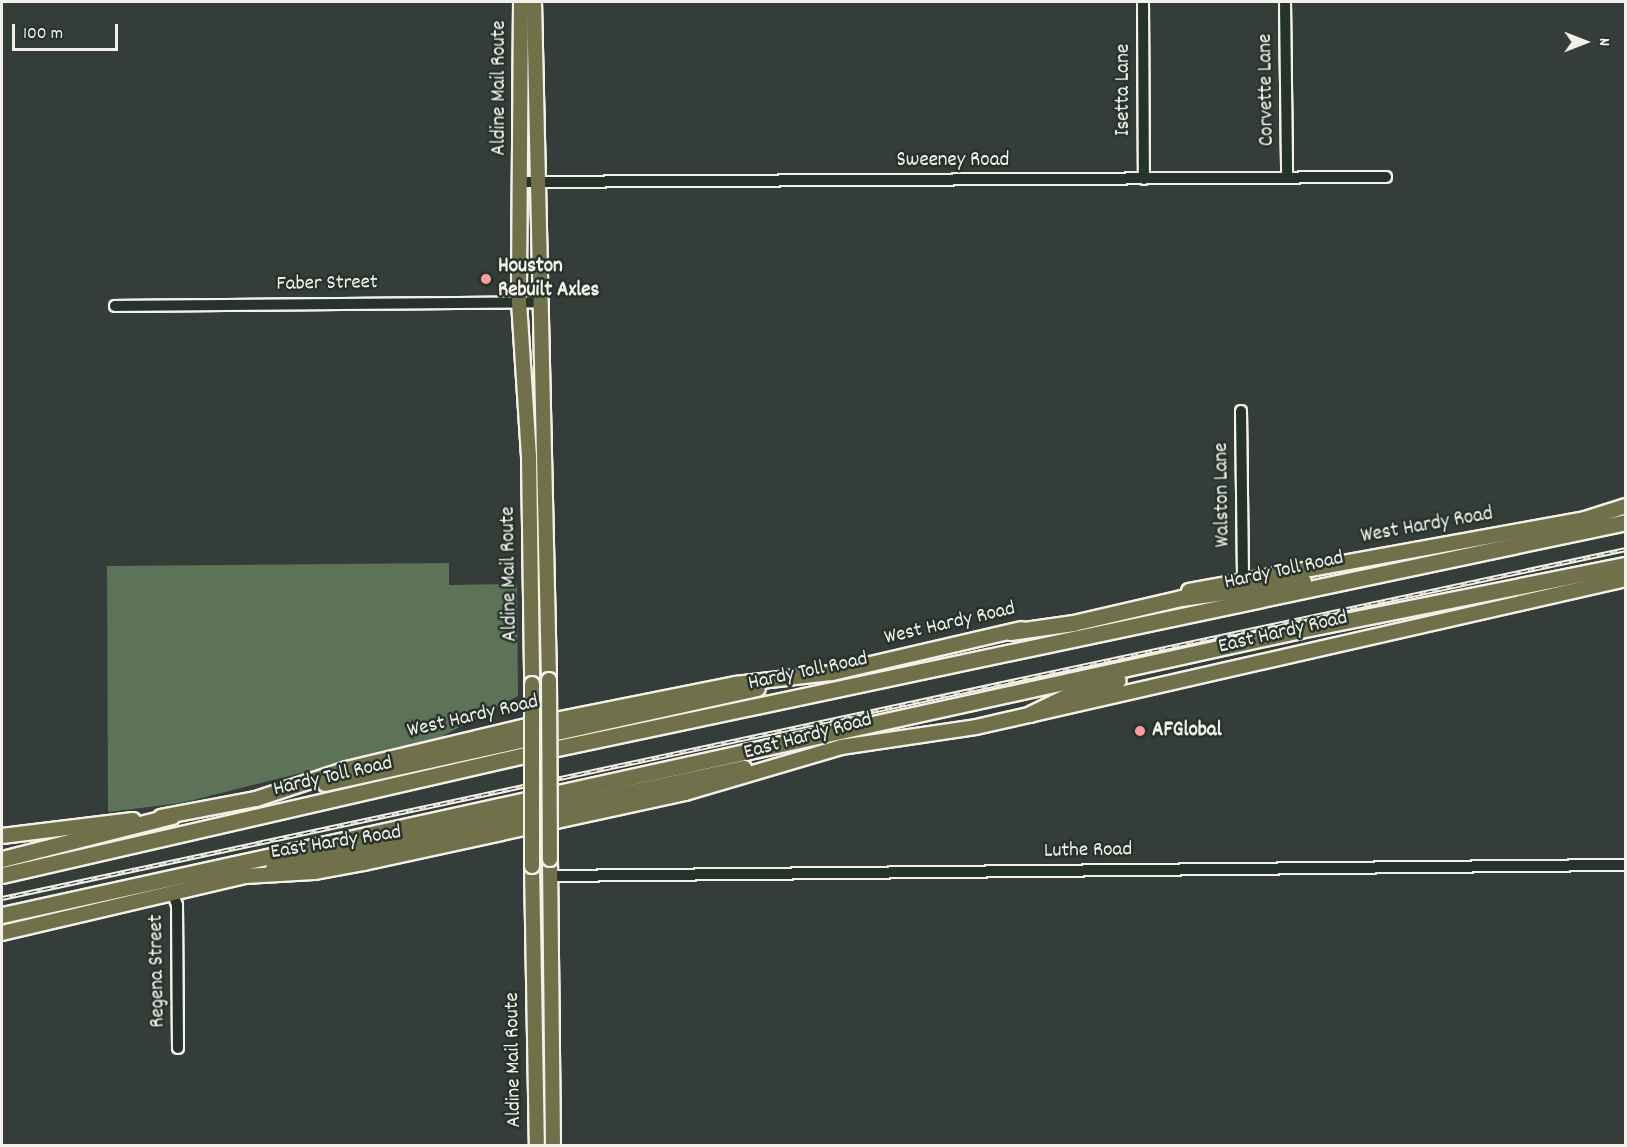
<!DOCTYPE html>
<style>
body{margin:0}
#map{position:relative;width:1627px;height:1147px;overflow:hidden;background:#353d3a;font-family:Dekko,sans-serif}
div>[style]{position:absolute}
.green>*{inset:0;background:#5c7358}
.roads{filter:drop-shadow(2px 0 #f4f1e8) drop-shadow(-2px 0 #f4f1e8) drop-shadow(0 2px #f4f1e8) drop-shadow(0 -2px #f4f1e8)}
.minor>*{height:10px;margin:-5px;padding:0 5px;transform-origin:5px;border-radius:5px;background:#26332d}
.major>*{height:14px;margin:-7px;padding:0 7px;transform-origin:7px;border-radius:7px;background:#70704a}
.highway>*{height:15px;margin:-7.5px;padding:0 7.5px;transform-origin:7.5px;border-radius:7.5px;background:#70704a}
.rail>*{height:4.5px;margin-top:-2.25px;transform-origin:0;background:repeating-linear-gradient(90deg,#26332d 0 7px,#f4f1e8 0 14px);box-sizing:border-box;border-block:2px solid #f4f1e8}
.bridges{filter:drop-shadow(2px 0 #f4f1e8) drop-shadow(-2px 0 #f4f1e8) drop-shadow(0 2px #f4f1e8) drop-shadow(0 -2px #f4f1e8)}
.major-bridge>*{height:14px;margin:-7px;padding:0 7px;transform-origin:7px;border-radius:7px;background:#70704a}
.dots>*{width:16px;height:16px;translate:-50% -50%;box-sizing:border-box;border:3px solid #26332d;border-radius:50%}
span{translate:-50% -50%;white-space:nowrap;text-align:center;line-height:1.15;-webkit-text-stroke:5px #26332d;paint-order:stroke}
.street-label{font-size:21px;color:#f4f1e8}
.poi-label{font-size:21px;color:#f4f1e8;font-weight:700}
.left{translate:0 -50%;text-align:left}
.frame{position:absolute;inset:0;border:3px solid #f4f1e8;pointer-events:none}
.north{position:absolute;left:1555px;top:12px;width:60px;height:60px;-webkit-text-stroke:4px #26332d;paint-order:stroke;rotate:90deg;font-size:16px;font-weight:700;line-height:24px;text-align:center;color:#f4f1e8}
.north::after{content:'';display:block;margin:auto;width:21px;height:27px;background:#f4f1e8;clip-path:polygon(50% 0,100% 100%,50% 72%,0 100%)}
.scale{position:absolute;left:12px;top:24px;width:106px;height:27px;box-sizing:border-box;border:3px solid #f4f1e8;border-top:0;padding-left:8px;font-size:18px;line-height:21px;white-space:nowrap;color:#f4f1e8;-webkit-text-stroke:4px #26332d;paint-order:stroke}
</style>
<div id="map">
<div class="green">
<div style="clip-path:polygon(449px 563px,449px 585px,517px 584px,518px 696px,437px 739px,181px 803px,108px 812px,107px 566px)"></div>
</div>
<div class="roads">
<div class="minor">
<div style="left:1143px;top:2px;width:177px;rotate:89.7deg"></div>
<div style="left:1285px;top:2px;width:176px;rotate:89.3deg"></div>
<div style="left:520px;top:182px;width:866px;rotate:-0.33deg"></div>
<div style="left:115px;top:306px;width:424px;rotate:-0.5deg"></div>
<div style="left:1241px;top:411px;width:168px;rotate:89.3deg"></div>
<div style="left:550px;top:876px;width:1076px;rotate:-0.59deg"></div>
<div style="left:173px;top:894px;width:12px;rotate:70deg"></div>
<div style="left:177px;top:905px;width:143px;rotate:89.6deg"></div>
</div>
<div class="major">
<div style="left:521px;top:2px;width:300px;rotate:90.4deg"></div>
<div style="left:519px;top:302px;width:154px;rotate:86.3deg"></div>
<div style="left:529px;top:456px;width:228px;rotate:89.2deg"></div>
<div style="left:534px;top:2px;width:678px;rotate:88.73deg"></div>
<div style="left:1189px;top:591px;width:402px;rotate:-10.3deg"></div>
<div style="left:1585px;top:519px;width:43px;rotate:-17.6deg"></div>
<div style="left:325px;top:784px;width:443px;rotate:-12.4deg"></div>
<div style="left:161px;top:817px;width:97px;rotate:-10.7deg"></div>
<div style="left:256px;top:799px;width:96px;rotate:-18.2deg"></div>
<div style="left:347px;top:769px;width:188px;rotate:-13.5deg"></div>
<div style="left:530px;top:725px;width:209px;rotate:-11.3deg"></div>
<div style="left:735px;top:684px;width:98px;rotate:-6.5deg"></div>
<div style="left:832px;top:673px;width:194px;rotate:-13.1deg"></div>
<div style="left:2px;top:836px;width:132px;rotate:-7deg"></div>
<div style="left:550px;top:859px;width:287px;rotate:89.4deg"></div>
<div style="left:532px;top:866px;width:280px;rotate:89deg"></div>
<div style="left:273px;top:869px;width:482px;rotate:-12.1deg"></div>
<div style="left:2px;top:933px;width:250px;rotate:-13.2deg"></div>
<div style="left:245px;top:876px;width:69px;rotate:-3.3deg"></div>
<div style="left:314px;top:872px;width:51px;rotate:-10.2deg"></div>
<div style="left:364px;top:863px;width:329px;rotate:-12.3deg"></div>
<div style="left:685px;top:793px;width:163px;rotate:-16.4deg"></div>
<div style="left:841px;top:747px;width:136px;rotate:-8.4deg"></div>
<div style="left:976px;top:727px;width:667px;rotate:-12.83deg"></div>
</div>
<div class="highway">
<div style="left:1010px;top:632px;width:64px;rotate:-8.1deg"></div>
<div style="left:1073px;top:623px;width:111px;rotate:-13deg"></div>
<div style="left:1181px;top:598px;width:123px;rotate:-7.9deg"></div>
<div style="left:1030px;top:714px;width:52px;rotate:-26.1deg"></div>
<div style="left:1077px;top:691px;width:42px;rotate:-15deg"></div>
<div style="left:2px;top:859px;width:175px;rotate:-14.2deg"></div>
<div style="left:2px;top:875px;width:541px;rotate:-12.93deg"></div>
<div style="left:529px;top:754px;width:1121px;rotate:-11.94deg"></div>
<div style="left:2px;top:915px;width:1329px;rotate:-12.38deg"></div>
<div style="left:1300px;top:630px;width:332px;rotate:-11.3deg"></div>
</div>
</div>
<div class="rail">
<div style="left:2px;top:898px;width:1661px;rotate:-12.13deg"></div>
</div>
<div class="bridges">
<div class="major-bridge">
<div style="left:549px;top:680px;width:179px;rotate:89.7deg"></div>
<div style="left:532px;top:866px;width:182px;rotate:-90deg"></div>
</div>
</div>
<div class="dots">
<div style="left:486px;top:279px;background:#ff9aa2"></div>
<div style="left:1140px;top:731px;background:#ff9aa2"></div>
</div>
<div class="street-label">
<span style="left:500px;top:88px;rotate:-90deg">Aldine Mail Route</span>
<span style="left:1124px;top:90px;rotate:-90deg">Isetta Lane</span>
<span style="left:1267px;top:90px;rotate:-91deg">Corvette Lane</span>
<span style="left:953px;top:161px">Sweeney Road</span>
<span style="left:327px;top:284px;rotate:-1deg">Faber Street</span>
<span style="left:1223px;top:495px;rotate:-91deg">Walston Lane</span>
<span style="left:1427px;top:526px;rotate:-10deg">West Hardy Road</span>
<span style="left:1284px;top:571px;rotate:-12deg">Hardy Toll Road</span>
<span style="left:510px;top:574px;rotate:-91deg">Aldine Mail Route</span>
<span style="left:950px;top:624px;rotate:-13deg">West Hardy Road</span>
<span style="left:1283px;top:633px;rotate:-13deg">East Hardy Road</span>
<span style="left:808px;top:672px;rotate:-12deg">Hardy Toll Road</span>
<span style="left:473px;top:717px;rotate:-13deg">West Hardy Road</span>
<span style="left:808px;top:737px;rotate:-15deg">East Hardy Road</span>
<span style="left:333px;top:777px;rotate:-13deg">Hardy Toll Road</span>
<span style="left:336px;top:843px;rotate:-9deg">East Hardy Road</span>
<span style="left:1088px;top:851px;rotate:-1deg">Luthe Road</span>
<span style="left:158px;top:971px;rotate:-91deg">Regena Street</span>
<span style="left:514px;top:1060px;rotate:-91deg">Aldine Mail Route</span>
</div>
<div class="poi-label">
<span class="left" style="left:498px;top:279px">Houston<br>Rebuilt Axles</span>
<span class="left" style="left:1152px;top:731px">AFGlobal</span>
</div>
<div class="frame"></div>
<div class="north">N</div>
<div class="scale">100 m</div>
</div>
